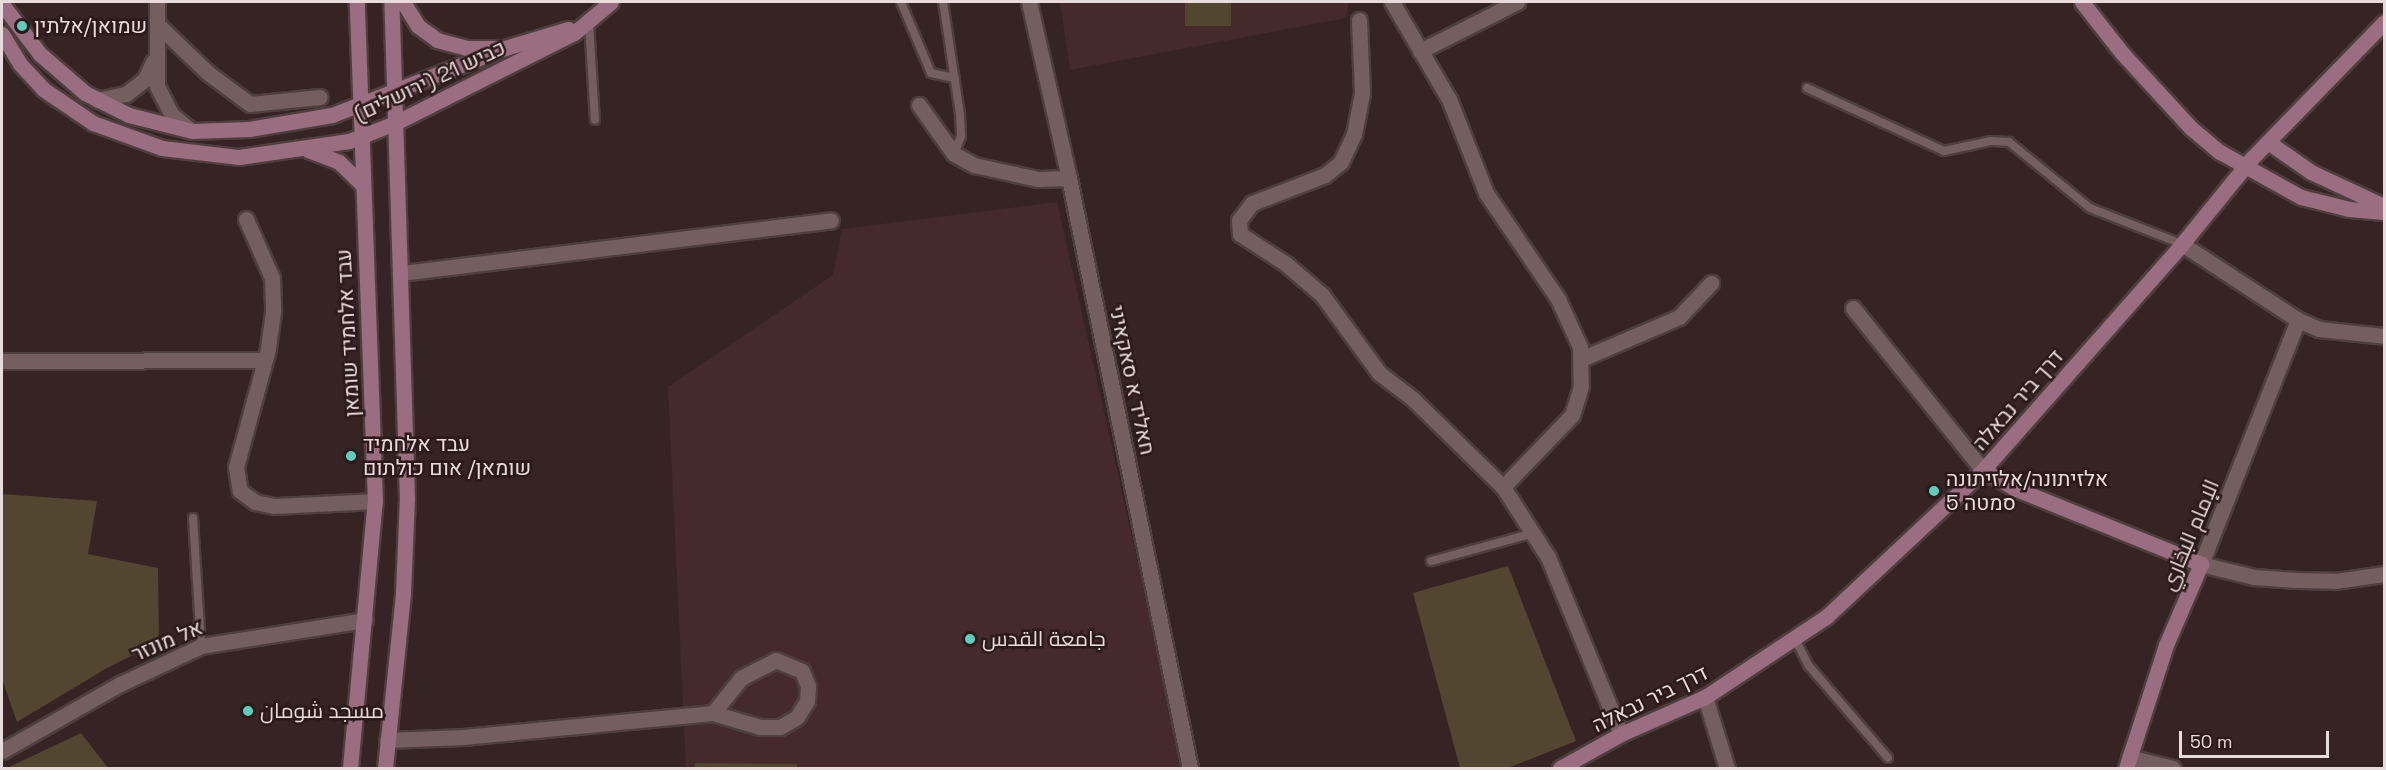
<!DOCTYPE html>
<meta charset="utf-8">
<style>
body{margin:0}
#map{position:relative;width:2386px;height:770px;overflow:hidden;background:#362324;font-family:"Space Grotesk",Cairo,Heebo,sans-serif}
div>[style]{position:absolute}
.built>*{inset:0;background:#442a2b}
.green>*{inset:0;background:#524630;transform-origin:0 0}
.roads{filter:drop-shadow(2px 0 #4e3e3e) drop-shadow(-2px 0 #4e3e3e) drop-shadow(0 2px #4e3e3e) drop-shadow(0 -2px #4e3e3e)}
.lane>*{height:8px;margin:-4px;padding:0 4px;transform-origin:4px;border-radius:4px;background:#745e5e}
.street>*{height:15px;margin:-7.5px;padding:0 7.5px;transform-origin:7.5px;border-radius:7.5px;background:#745e5e}
.secondary>*{height:15px;margin:-7.5px;padding:0 7.5px;transform-origin:7.5px;border-radius:7.5px;background:#9a6e80}
.dots>*{width:16px;height:16px;translate:-50% -50%;box-sizing:border-box;border:3px solid #2c1a1b;border-radius:50%}
span{translate:-50% -50%;white-space:nowrap;text-align:center;line-height:1.15;-webkit-text-stroke:5px #2c1a1b;paint-order:stroke}
.poi-label{font-size:21px;color:#e8dbdb}
.left{translate:0 -50%;text-align:left}
.street-label{font-size:21px;color:#e8dbdb}
.frame{position:absolute;inset:0;border:3px solid #e8dbdb;pointer-events:none}
.scale{position:absolute;left:2179px;top:731px;width:150px;height:27px;box-sizing:border-box;border:3px solid #e8dbdb;border-top:0;padding-left:8px;font-size:18px;line-height:21px;white-space:nowrap;color:#e8dbdb;-webkit-text-stroke:4px #2c1a1b;paint-order:stroke}
</style>
<div id="map">
<div class="built">
<div style="clip-path:polygon(1060px 2px,1349px 2px,1346px 18px,1070px 70px)"></div>
<div style="clip-path:polygon(1057px 202px,1184px 768px,686px 768px,668px 387px,833px 275px,842px 229px)"></div>
</div>
<div class="green">
<div style="left:1185px;top:2px;width:46px;height:24px"></div>
<div style="clip-path:polygon(2px 494px,97px 501px,88px 554px,158px 568px,159px 642px,107px 668px,17px 722px,2px 679px)"></div>
<div style="clip-path:polygon(1508px 566px,1576px 741px,1508px 768px,1460px 768px,1413px 593px)"></div>
<div style="clip-path:polygon(81px 733px,108px 768px,7px 768px)"></div>
<div style="clip-path:polygon(695px 763px,797px 764px,797px 768px,695px 768px)"></div>
</div>
<div class="roads">
<div class="lane">
<div style="left:901px;top:2px;width:77px;rotate:67.1deg"></div>
<div style="left:931px;top:73px;width:24px;rotate:12deg"></div>
<div style="left:943px;top:2px;width:114px;rotate:81.4deg"></div>
<div style="left:960px;top:115px;width:21px;rotate:87deg"></div>
<div style="left:961px;top:136px;width:19px;rotate:111deg"></div>
<div style="left:589px;top:23px;width:97px;rotate:86.5deg"></div>
<div style="left:1807px;top:88px;width:151px;rotate:24.7deg"></div>
<div style="left:1944px;top:151px;width:48px;rotate:-12deg"></div>
<div style="left:1991px;top:141px;width:18px;rotate:3deg"></div>
<div style="left:2009px;top:142px;width:104px;rotate:39.2deg"></div>
<div style="left:2090px;top:208px;width:99px;rotate:21.4deg"></div>
<div style="left:193px;top:518px;width:128px;rotate:86.4deg"></div>
<div style="left:1431px;top:561px;width:107px;rotate:-15.2deg"></div>
<div style="left:1795px;top:639px;width:30px;rotate:63deg"></div>
<div style="left:1809px;top:666px;width:121px;rotate:49.3deg"></div>
</div>
<div class="street">
<div style="left:157px;top:2px;width:84px;rotate:90deg"></div>
<div style="left:157px;top:86px;width:33px;rotate:63deg"></div>
<div style="left:172px;top:115px;width:22px;rotate:39deg"></div>
<div style="left:1029px;top:2px;width:180px;rotate:77.2deg"></div>
<div style="left:1069px;top:178px;width:602px;rotate:78.41deg"></div>
<div style="left:1392px;top:2px;width:113px;rotate:59.6deg"></div>
<div style="left:1449px;top:99px;width:101px;rotate:68.5deg"></div>
<div style="left:1486px;top:193px;width:128px;rotate:55.8deg"></div>
<div style="left:1558px;top:299px;width:53px;rotate:65.4deg"></div>
<div style="left:1580px;top:347px;width:39px;rotate:89deg"></div>
<div style="left:1581px;top:386px;width:30px;rotate:107deg"></div>
<div style="left:1572px;top:415px;width:100px;rotate:133.8deg"></div>
<div style="left:1359px;top:20px;width:73px;rotate:87.6deg"></div>
<div style="left:1362px;top:93px;width:42px;rotate:101deg"></div>
<div style="left:1354px;top:134px;width:31px;rotate:115deg"></div>
<div style="left:1341px;top:162px;width:21px;rotate:141deg"></div>
<div style="left:1325px;top:175px;width:78px;rotate:159deg"></div>
<div style="left:1252px;top:203px;width:21px;rotate:127deg"></div>
<div style="left:1239px;top:220px;width:14px;rotate:86deg"></div>
<div style="left:1240px;top:234px;width:55px;rotate:33.1deg"></div>
<div style="left:1286px;top:264px;width:48px;rotate:40.7deg"></div>
<div style="left:1322px;top:295px;width:97px;rotate:53.8deg"></div>
<div style="left:1379px;top:373px;width:43px;rotate:37.4deg"></div>
<div style="left:1413px;top:399px;width:126px;rotate:44.4deg"></div>
<div style="left:1503px;top:487px;width:83px;rotate:57.3deg"></div>
<div style="left:1548px;top:557px;width:191px;rotate:67.6deg"></div>
<div style="left:158px;top:25px;width:69px;rotate:43.8deg"></div>
<div style="left:208px;top:73px;width:52px;rotate:36.4deg"></div>
<div style="left:250px;top:104px;width:70px;rotate:-5.7deg"></div>
<div style="left:1420px;top:51px;width:109px;rotate:-26.8deg"></div>
<div style="left:97px;top:100px;width:30px;rotate:-12deg"></div>
<div style="left:126px;top:94px;width:24px;rotate:-38deg"></div>
<div style="left:145px;top:79px;width:19px;rotate:-65deg"></div>
<div style="left:919px;top:105px;width:60px;rotate:54.5deg"></div>
<div style="left:954px;top:154px;width:23px;rotate:29deg"></div>
<div style="left:974px;top:165px;width:66px;rotate:12.3deg"></div>
<div style="left:1038px;top:179px;width:31px;rotate:-2deg"></div>
<div style="left:246px;top:219px;width:64px;rotate:66.2deg"></div>
<div style="left:272px;top:278px;width:34px;rotate:88deg"></div>
<div style="left:273px;top:312px;width:37px;rotate:98deg"></div>
<div style="left:268px;top:349px;width:122px;rotate:105.2deg"></div>
<div style="left:236px;top:467px;width:24px;rotate:81deg"></div>
<div style="left:240px;top:491px;width:19px;rotate:36deg"></div>
<div style="left:255px;top:502px;width:19px;rotate:12deg"></div>
<div style="left:274px;top:506px;width:101px;rotate:-2.8deg"></div>
<div style="left:2182px;top:244px;width:139px;rotate:33.2deg"></div>
<div style="left:2298px;top:320px;width:23px;rotate:23deg"></div>
<div style="left:2319px;top:329px;width:65px;rotate:6.1deg"></div>
<div style="left:402px;top:273px;width:432px;rotate:-7deg"></div>
<div style="left:1853px;top:308px;width:208px;rotate:51.3deg"></div>
<div style="left:2298px;top:320px;width:263px;rotate:111.7deg"></div>
<div style="left:2201px;top:564px;width:55px;rotate:13.8deg"></div>
<div style="left:2254px;top:577px;width:42px;rotate:4.1deg"></div>
<div style="left:2296px;top:580px;width:39px;rotate:1deg"></div>
<div style="left:2335px;top:581px;width:49px;rotate:-8.1deg"></div>
<div style="left:1581px;top:359px;width:107px;rotate:-23.2deg"></div>
<div style="left:1679px;top:317px;width:47px;rotate:-46.7deg"></div>
<div style="left:2px;top:361px;width:262px;rotate:-0.2deg"></div>
<div style="left:1705px;top:697px;width:74px;rotate:72.8deg"></div>
<div style="left:387px;top:740px;width:76px;rotate:-2.3deg"></div>
<div style="left:463px;top:737px;width:251px;rotate:-5.5deg"></div>
<div style="left:713px;top:713px;width:49px;rotate:16.6deg"></div>
<div style="left:760px;top:727px;width:20px"></div>
<div style="left:780px;top:727px;width:20px;rotate:-30deg"></div>
<div style="left:797px;top:717px;width:19px;rotate:-58deg"></div>
<div style="left:807px;top:701px;width:15px;rotate:-86deg"></div>
<div style="left:808px;top:686px;width:16px;rotate:-112deg"></div>
<div style="left:802px;top:671px;width:28px;rotate:-157deg"></div>
<div style="left:776px;top:660px;width:39px;rotate:153deg"></div>
<div style="left:741px;top:678px;width:45px;rotate:128.7deg"></div>
<div style="left:2px;top:751px;width:136px;rotate:-29.6deg"></div>
<div style="left:120px;top:684px;width:89px;rotate:-25.1deg"></div>
<div style="left:201px;top:646px;width:166px;rotate:-9deg"></div>
<div style="left:2129px;top:757px;width:45px;rotate:14deg"></div>
</div>
<div class="secondary">
<div style="left:403px;top:2px;width:28px;rotate:58deg"></div>
<div style="left:418px;top:26px;width:24px;rotate:36deg"></div>
<div style="left:437px;top:40px;width:30px;rotate:15deg"></div>
<div style="left:466px;top:48px;width:30px"></div>
<div style="left:2082px;top:2px;width:65px;rotate:51.9deg"></div>
<div style="left:2122px;top:53px;width:102px;rotate:47.4deg"></div>
<div style="left:2191px;top:128px;width:38px;rotate:40deg"></div>
<div style="left:2220px;top:152px;width:93px;rotate:29.1deg"></div>
<div style="left:2301px;top:197px;width:49px;rotate:14deg"></div>
<div style="left:2349px;top:209px;width:35px;rotate:5deg"></div>
<div style="left:2px;top:4px;width:63px;rotate:52.8deg"></div>
<div style="left:40px;top:54px;width:60px;rotate:40.9deg"></div>
<div style="left:85px;top:93px;width:49px;rotate:26.6deg"></div>
<div style="left:129px;top:115px;width:65px;rotate:14.3deg"></div>
<div style="left:192px;top:131px;width:57px;rotate:-2deg"></div>
<div style="left:249px;top:129px;width:84px;rotate:-9.6deg"></div>
<div style="left:332px;top:115px;width:186px;rotate:-21.2deg"></div>
<div style="left:505px;top:48px;width:66px;rotate:-16.8deg"></div>
<div style="left:2px;top:34px;width:35px;rotate:59deg"></div>
<div style="left:20px;top:64px;width:34px;rotate:47deg"></div>
<div style="left:43px;top:89px;width:60px;rotate:34.2deg"></div>
<div style="left:93px;top:123px;width:73px;rotate:19.9deg"></div>
<div style="left:162px;top:148px;width:78px;rotate:6.7deg"></div>
<div style="left:239px;top:157px;width:111px;rotate:-8.3deg"></div>
<div style="left:349px;top:141px;width:49px;rotate:-21.4deg"></div>
<div style="left:395px;top:123px;width:200px;rotate:-26.7deg"></div>
<div style="left:574px;top:33px;width:48px;rotate:-40deg"></div>
<div style="left:2268px;top:142px;width:52px;rotate:34.9deg"></div>
<div style="left:2311px;top:172px;width:81px;rotate:25deg"></div>
<div style="left:308px;top:150px;width:33px;rotate:21deg"></div>
<div style="left:339px;top:162px;width:30px;rotate:44deg"></div>
<div style="left:1983px;top:470px;width:36px;rotate:30deg"></div>
<div style="left:2014px;top:488px;width:202px;rotate:22.1deg"></div>
<div style="left:2201px;top:564px;width:88px;rotate:113.4deg"></div>
<div style="left:2166px;top:645px;width:129px;rotate:108deg"></div>
<div style="left:350px;top:768px;width:268px;rotate:-84.7deg"></div>
<div style="left:375px;top:501px;width:499px;rotate:-92.1deg"></div>
<div style="left:385px;top:768px;width:176px;rotate:-84.1deg"></div>
<div style="left:403px;top:593px;width:94px;rotate:-87.6deg"></div>
<div style="left:407px;top:499px;width:497px;rotate:-91.8deg"></div>
<div style="left:1560px;top:768px;width:70px;rotate:-29.1deg"></div>
<div style="left:1621px;top:734px;width:92px;rotate:-23.8deg"></div>
<div style="left:1705px;top:697px;width:145px;rotate:-33.5deg"></div>
<div style="left:1826px;top:617px;width:215px;rotate:-43.1deg"></div>
<div style="left:1983px;top:470px;width:301px;rotate:-48.6deg"></div>
<div style="left:2182px;top:244px;width:109px;rotate:-50.9deg"></div>
<div style="left:2251px;top:159px;width:191px;rotate:-45.8deg"></div>
</div>
</div>
<div class="dots">
<div style="left:22px;top:26px;background:#5cceba"></div>
<div style="left:351px;top:456px;background:#5cceba"></div>
<div style="left:1934px;top:491px;background:#5cceba"></div>
<div style="left:970px;top:639px;background:#5cceba"></div>
<div style="left:248px;top:711px;background:#5cceba"></div>
</div>
<div class="poi-label">
<span class="left" style="left:34px;top:26px">שמואן/אלתין</span>
<span class="left" style="left:363px;top:456px">עבד אלחמיד<br>שומאן/ אום כולתום</span>
<span class="left" style="left:1946px;top:491px">אלזיתונה/אלזיתונה<br>סמטה 5</span>
<span class="left" style="left:982px;top:639px">جامعة القدس</span>
<span class="left" style="left:260px;top:711px">مسجد شومان</span>
</div>
<div class="street-label">
<span style="left:430px;top:81px;rotate:-25deg">כביש 21 (ירושלים)</span>
<span style="left:348px;top:333px;rotate:-93deg">עבד אלחמיד שומאן</span>
<span style="left:1132px;top:380px;rotate:78deg">חאליד א סאקאיני</span>
<span style="left:2018px;top:400px;rotate:-49deg">דרך ביר נבאלה</span>
<span style="left:2190px;top:535px;rotate:-67deg">الإمام البخاري</span>
<span style="left:167px;top:641px;rotate:-23deg">אל מונזר</span>
<span style="left:1650px;top:699px;rotate:-26deg">דרך ביר נבאלה</span>
</div>
<div class="frame"></div>
<div class="scale">50 m</div>
</div>
